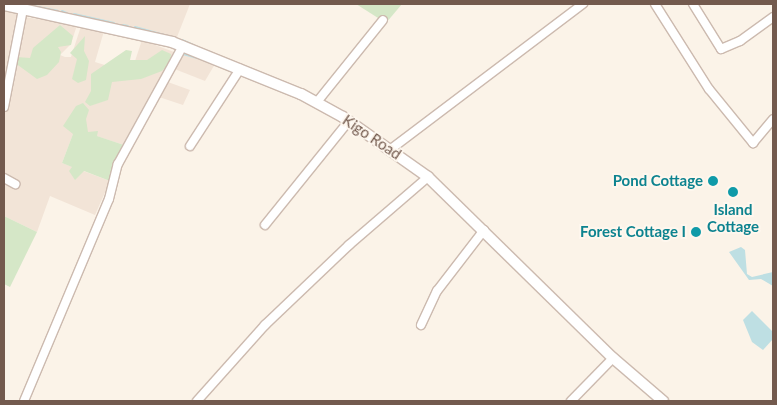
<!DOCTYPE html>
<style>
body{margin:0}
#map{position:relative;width:777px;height:405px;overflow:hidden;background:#fbf3e8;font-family:Lato,sans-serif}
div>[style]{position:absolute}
.residential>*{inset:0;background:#f2e4d7}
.green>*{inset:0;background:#d5e7c7}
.water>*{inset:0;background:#bedfe3}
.stream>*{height:2px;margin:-1px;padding:0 1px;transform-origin:1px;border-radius:1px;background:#bedfe3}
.roads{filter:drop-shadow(1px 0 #ccbaaf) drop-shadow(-1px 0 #ccbaaf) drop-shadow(0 1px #ccbaaf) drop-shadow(0 -1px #ccbaaf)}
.minor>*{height:8px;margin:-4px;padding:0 4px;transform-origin:4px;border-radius:4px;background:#fff}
.tertiary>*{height:10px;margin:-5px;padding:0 5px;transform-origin:5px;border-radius:5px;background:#fff}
.dots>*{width:14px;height:14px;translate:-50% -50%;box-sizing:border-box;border:2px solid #fef7ee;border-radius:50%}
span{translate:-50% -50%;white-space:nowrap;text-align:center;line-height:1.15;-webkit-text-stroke:4px #fef7ee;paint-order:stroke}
.street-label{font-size:15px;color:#735a4e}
.culture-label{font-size:15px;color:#0d838f;font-weight:700}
.right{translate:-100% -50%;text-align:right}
.frame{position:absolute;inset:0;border:5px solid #735a4e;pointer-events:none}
</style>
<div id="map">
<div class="residential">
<div style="clip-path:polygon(22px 4px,190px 4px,177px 37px)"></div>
<div style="clip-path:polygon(4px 10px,19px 13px,4px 83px)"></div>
<div style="clip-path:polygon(24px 17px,77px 25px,71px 44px,60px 55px,65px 57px,71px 57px,81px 26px,104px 31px,95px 62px,131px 73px,142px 40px,174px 52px,124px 145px,75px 129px,62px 163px,110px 181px,95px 215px,50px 196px,37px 232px,4px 216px,4px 116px)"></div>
<div style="clip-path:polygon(182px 52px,215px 64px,205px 81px,172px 68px)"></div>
<div style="clip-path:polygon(165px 81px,190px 90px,183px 105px,156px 96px)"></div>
</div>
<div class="green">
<div style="clip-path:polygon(356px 4px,402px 4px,386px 23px)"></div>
<div style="clip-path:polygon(60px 25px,73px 36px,71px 45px,58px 47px,61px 52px,59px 62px,47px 75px,37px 79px,11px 60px,17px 57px,30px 58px,33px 48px)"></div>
<div style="clip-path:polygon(85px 36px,84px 51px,89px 61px,86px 80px,78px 83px,72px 79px,77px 59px,70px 53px)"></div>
<div style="clip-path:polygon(126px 50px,132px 51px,130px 60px,147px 60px,162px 50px,171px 54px,170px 63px,162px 71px,141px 79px,112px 82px,108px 100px,90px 106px,85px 102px,91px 91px,91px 74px)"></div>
<div style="clip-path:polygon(83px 103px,89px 110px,86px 119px,88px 132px,98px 131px,97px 136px,124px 145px,110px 181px,84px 171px,75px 180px,69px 171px,72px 167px,62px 163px,73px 134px,63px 126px,76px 106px)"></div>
<div style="clip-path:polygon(4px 216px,37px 232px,10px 287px,4px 284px)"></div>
</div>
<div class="water">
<div style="clip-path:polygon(741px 247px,745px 250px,747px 274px,752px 277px,773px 272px,773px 286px,761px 279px,749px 280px,729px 252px)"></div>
<div style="clip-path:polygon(752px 311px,773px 332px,773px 339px,763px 350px,752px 342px,743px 320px)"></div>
</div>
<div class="stream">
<div style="left:23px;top:4px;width:4px;rotate:14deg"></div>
<div style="left:33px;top:6px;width:25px;rotate:11deg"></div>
<div style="left:62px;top:11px;width:5px;rotate:22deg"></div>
<div style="left:74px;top:14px;width:41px;rotate:12.7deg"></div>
<div style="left:123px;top:25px;width:5px;rotate:11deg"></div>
<div style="left:135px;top:27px;width:39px;rotate:15deg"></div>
<div style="left:182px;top:40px;width:13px;rotate:23deg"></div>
<div style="left:183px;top:54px;width:15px;rotate:16deg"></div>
</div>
<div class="roads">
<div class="minor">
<div style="left:655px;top:4px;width:101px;rotate:57.6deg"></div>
<div style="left:709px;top:89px;width:70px;rotate:50.8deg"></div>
<div style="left:753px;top:143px;width:31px;rotate:-50deg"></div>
<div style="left:693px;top:4px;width:53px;rotate:58.1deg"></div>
<div style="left:721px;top:49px;width:21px;rotate:-23deg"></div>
<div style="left:740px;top:41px;width:41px;rotate:-36deg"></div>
<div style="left:317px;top:102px;width:105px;rotate:-51.2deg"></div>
<div style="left:4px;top:107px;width:100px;rotate:-79deg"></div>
<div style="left:190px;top:146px;width:92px;rotate:-57deg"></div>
<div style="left:391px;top:149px;width:241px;rotate:-37.1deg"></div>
<div style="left:4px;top:178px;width:13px;rotate:29deg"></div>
<div style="left:265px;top:225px;width:134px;rotate:-51.1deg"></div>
<div style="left:421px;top:325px;width:38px;rotate:-65deg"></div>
<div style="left:437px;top:291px;width:77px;rotate:-52.4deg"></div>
<div style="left:24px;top:401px;width:219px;rotate:-67.2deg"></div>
<div style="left:109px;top:199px;width:36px;rotate:-76deg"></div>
<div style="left:118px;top:164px;width:135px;rotate:-61.2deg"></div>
<div style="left:197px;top:401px;width:102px;rotate:-48.2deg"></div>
<div style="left:265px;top:325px;width:116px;rotate:-43.6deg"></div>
<div style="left:349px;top:245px;width:104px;rotate:-40.7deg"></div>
<div style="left:571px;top:401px;width:60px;rotate:-45.7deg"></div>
</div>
<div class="tertiary">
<div style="left:4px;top:5px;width:172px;rotate:12.4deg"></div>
<div style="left:172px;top:42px;width:139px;rotate:22deg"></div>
<div style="left:301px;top:94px;width:48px;rotate:28.7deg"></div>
<div style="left:343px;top:117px;width:104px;rotate:35.2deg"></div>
<div style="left:428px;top:177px;width:259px;rotate:44.4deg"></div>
<div style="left:613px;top:358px;width:66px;rotate:40.7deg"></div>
</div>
</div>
<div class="dots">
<div style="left:713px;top:181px;background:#0f9aa8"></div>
<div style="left:733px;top:192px;background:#0f9aa8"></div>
<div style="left:696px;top:232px;background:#0f9aa8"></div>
</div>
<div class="street-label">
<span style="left:372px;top:137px;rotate:34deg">Kigo Road</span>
</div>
<div class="culture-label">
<span class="right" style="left:703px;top:181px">Pond Cottage</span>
<span style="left:733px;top:218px">Island<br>Cottage</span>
<span class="right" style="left:686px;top:232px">Forest Cottage I</span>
</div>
<div class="frame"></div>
</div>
